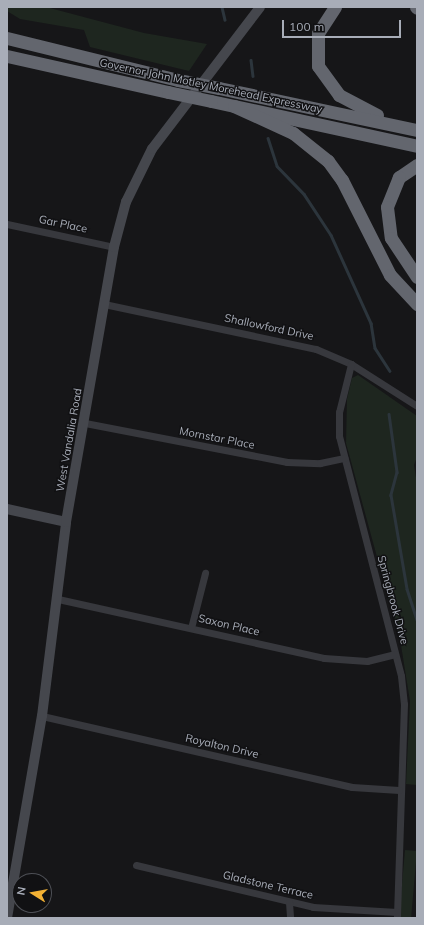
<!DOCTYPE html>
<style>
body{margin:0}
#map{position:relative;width:424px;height:925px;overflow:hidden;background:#161618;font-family:Mulish,sans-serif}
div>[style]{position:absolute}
.green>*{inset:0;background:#1e261f;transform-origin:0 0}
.stream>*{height:2.5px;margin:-1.25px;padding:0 1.25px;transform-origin:1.25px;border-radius:1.25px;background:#2c353c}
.street>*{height:7px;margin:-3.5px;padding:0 3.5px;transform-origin:3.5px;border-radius:3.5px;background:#37383d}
.secondary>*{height:10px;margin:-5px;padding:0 5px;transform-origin:5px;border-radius:5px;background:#45474d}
.highway>*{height:13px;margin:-6.5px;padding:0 6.5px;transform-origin:6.5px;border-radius:6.5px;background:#63666e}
.highway-bridge>*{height:13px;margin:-6.5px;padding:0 6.5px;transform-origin:6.5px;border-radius:6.5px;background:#63666e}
span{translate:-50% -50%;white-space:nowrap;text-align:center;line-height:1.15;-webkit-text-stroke:3px #111113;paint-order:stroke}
.street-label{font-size:11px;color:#a8adb8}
.frame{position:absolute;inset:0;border:8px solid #a8adb8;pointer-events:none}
.north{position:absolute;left:12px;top:873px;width:40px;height:40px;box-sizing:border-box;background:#111113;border:1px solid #4d4f55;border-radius:50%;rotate:281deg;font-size:11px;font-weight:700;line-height:16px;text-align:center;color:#a8adb8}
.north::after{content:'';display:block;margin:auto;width:14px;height:18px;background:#f2b134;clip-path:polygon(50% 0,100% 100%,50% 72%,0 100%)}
.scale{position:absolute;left:282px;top:20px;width:119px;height:18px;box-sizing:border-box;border:2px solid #a8adb8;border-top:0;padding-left:5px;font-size:12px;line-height:14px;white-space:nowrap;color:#a8adb8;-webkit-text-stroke:3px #111113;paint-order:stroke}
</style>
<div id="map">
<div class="green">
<div style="clip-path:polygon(7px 7px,46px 7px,144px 33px,207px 44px,189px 71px,90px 47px,84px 30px,20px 19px,7px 11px)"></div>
<div style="clip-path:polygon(358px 375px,417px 416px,417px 457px,414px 465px,417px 484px,417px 785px,406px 784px,410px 701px,401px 645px,346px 443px,347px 399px,352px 378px)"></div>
<div style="left:405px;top:850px;width:12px;height:68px;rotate:5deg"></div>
</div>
<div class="stream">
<div style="left:222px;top:7px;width:13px;rotate:77deg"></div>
<div style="left:251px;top:60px;width:16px;rotate:83deg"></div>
<div style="left:268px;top:138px;width:29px;rotate:72deg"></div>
<div style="left:277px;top:166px;width:39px;rotate:46deg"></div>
<div style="left:304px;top:194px;width:49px;rotate:56.6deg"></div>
<div style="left:331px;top:235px;width:97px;rotate:65.6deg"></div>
<div style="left:371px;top:323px;width:25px;rotate:81deg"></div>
<div style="left:375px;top:348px;width:27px;rotate:57deg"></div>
<div style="left:389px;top:414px;width:59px;rotate:82.1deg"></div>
<div style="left:397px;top:472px;width:24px;rotate:105deg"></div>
<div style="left:391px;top:495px;width:95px;rotate:80.3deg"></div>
<div style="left:407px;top:589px;width:32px;rotate:72deg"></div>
</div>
<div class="street">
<div style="left:7px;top:224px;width:109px;rotate:12.1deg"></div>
<div style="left:104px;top:304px;width:217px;rotate:12deg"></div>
<div style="left:316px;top:349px;width:38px;rotate:23deg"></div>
<div style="left:351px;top:364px;width:78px;rotate:32.5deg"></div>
<div style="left:351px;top:364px;width:49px;rotate:104deg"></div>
<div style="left:339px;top:412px;width:24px;rotate:90deg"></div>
<div style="left:339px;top:436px;width:248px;rotate:75.5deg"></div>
<div style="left:401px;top:676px;width:28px;rotate:84deg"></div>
<div style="left:404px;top:704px;width:214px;rotate:91.9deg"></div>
<div style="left:85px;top:423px;width:206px;rotate:10.9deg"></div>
<div style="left:287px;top:462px;width:33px;rotate:2deg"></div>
<div style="left:320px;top:463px;width:25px;rotate:-12deg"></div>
<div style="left:58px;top:599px;width:272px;rotate:12.5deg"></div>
<div style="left:324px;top:658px;width:43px;rotate:4deg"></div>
<div style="left:367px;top:661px;width:29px;rotate:-14deg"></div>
<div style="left:191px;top:628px;width:57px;rotate:-75.7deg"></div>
<div style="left:42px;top:716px;width:318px;rotate:12.9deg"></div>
<div style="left:352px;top:787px;width:47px;rotate:3.7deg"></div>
<div style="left:136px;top:865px;width:182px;rotate:13.3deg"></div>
<div style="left:313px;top:907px;width:84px;rotate:3.4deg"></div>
<div style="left:289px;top:902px;width:16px;rotate:86deg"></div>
</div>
<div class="secondary">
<div style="left:7px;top:509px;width:60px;rotate:12.4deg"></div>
<div style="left:7px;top:918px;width:205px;rotate:-80.2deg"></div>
<div style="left:42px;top:716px;width:195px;rotate:-82.9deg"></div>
<div style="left:66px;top:522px;width:279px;rotate:-80.1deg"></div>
<div style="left:114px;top:247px;width:47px;rotate:-75.1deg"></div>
<div style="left:126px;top:202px;width:59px;rotate:-63.9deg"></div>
<div style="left:152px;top:149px;width:178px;rotate:-52.7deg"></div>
</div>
<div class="highway">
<div style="left:335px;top:7px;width:31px;rotate:123deg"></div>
<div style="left:318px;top:33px;width:33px;rotate:90deg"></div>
<div style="left:318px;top:66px;width:36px;rotate:54deg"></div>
<div style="left:339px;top:95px;width:43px;rotate:27.8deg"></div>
<div style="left:416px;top:7px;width:1px;rotate:45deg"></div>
<div style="left:7px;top:38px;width:176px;rotate:13.8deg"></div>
<div style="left:7px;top:56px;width:165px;rotate:12.6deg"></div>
<div style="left:219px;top:88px;width:202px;rotate:12deg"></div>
<div style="left:211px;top:101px;width:211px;rotate:12.3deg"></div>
<div style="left:234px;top:106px;width:65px;rotate:24.6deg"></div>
<div style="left:293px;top:133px;width:45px;rotate:38.7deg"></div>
<div style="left:328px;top:161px;width:24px;rotate:54deg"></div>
<div style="left:342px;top:180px;width:106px;rotate:63.2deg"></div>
<div style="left:390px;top:275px;width:40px;rotate:47deg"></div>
<div style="left:417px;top:165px;width:22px;rotate:146deg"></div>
<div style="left:399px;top:177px;width:32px;rotate:112deg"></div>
<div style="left:387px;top:207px;width:31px;rotate:83deg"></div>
<div style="left:391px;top:238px;width:47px;rotate:56.3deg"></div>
</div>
<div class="highway-bridge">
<div style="left:178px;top:80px;width:42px;rotate:11deg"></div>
<div style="left:168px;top:92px;width:44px;rotate:11.8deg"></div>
</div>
<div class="street-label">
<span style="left:211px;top:86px;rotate:12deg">Governor John Motley Morehead Expressway</span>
<span style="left:63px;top:224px;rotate:12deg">Gar Place</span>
<span style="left:269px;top:327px;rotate:12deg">Shallowford Drive</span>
<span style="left:217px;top:438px;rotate:11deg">Mornstar Place</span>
<span style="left:69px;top:440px;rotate:-80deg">West Vandalia Road</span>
<span style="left:393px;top:600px;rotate:75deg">Springbrook Drive</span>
<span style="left:229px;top:625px;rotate:13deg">Saxon Place</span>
<span style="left:222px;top:746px;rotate:13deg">Royalton Drive</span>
<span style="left:268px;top:885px;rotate:13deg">Gladstone Terrace</span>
</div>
<div class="frame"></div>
<div class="north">N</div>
<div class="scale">100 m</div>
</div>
